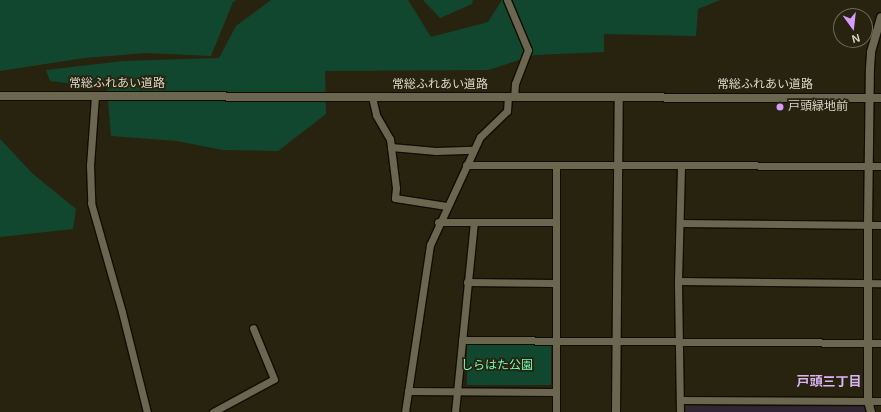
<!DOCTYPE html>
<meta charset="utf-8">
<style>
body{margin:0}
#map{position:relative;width:881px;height:412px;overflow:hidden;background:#28230f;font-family:Helvetica,"Noto Sans JP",sans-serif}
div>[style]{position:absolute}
.education>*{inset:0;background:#302635}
.green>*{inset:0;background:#11472e;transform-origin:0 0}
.roads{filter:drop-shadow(1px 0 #110c00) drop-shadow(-1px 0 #110c00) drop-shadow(0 1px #110c00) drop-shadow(0 -1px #110c00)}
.minor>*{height:7px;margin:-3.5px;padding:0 3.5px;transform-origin:3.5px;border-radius:3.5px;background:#6b6650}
.tertiary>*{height:8px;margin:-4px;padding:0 4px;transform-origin:4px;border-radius:4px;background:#6b6650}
.dots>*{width:11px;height:11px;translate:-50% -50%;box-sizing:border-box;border:2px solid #28230f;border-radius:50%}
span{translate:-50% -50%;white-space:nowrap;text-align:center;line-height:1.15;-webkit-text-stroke:3.5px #28230f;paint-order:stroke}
.street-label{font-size:12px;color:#dad7cb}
.poi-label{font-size:12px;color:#dad7cb}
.left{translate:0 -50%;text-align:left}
.park-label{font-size:12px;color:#71ffb7}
.neighbourhood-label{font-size:13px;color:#dcb5f8;font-weight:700}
.north{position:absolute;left:833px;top:8px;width:40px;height:40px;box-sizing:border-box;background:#28230f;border:1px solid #6f6b5a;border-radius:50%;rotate:165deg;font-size:11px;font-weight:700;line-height:16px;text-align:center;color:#dad7cb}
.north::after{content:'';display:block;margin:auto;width:14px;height:18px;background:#d59cfb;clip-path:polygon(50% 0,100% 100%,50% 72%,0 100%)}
</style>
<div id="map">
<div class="education">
<div style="clip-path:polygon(686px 406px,865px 407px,866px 412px,686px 412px)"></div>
</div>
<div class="green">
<div style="clip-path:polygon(0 0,237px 0,233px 2px,211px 56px,146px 53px,84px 58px,0 71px)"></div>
<div style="clip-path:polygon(271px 0,408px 0,431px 37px,488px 22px,502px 0,720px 0,698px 9px,696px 36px,604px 34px,604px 52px,535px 55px,488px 70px,325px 71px,326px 114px,278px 151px,223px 150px,177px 141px,111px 136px,107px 88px,50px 81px,46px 70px,123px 61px,219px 58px,236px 26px)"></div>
<div style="clip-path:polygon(423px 0,473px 0,472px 4px,440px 18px)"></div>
<div style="clip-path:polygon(0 139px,33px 174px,76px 209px,73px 229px,0 237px)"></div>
<div style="left:467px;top:345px;width:84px;height:40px"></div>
</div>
<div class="roads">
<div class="minor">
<div style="left:507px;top:0;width:54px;rotate:67.2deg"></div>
<div style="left:528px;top:50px;width:36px;rotate:111deg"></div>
<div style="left:515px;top:84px;width:13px;rotate:94deg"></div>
<div style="left:95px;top:96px;width:69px;rotate:94.1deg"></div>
<div style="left:90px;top:165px;width:38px;rotate:88deg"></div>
<div style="left:91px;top:203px;width:113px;rotate:74.1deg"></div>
<div style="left:122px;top:312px;width:103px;rotate:76deg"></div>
<div style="left:372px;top:97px;width:18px;rotate:77deg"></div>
<div style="left:376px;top:115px;width:28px;rotate:60deg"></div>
<div style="left:390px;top:139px;width:49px;rotate:83deg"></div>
<div style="left:396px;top:188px;width:10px;rotate:96deg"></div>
<div style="left:395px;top:198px;width:52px;rotate:8.9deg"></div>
<div style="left:391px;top:147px;width:45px;rotate:5.1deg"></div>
<div style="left:436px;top:151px;width:37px;rotate:-2deg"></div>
<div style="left:466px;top:165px;width:415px;rotate:0.1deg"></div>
<div style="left:438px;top:222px;width:118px"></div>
<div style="left:680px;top:223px;width:201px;rotate:0.6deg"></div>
<div style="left:678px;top:281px;width:203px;rotate:0.6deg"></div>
<div style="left:467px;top:282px;width:87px;rotate:0.7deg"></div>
<div style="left:462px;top:340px;width:419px;rotate:0.4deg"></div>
<div style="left:408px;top:391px;width:148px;rotate:0.4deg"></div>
<div style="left:680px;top:400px;width:201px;rotate:0.3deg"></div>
<div style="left:213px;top:412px;width:69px;rotate:-28.4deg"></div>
<div style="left:274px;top:379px;width:55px;rotate:-112.4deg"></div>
<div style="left:405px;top:412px;width:169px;rotate:-81.5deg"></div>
<div style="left:430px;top:245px;width:119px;rotate:-65.2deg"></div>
<div style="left:480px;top:137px;width:37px;rotate:-44deg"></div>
<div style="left:507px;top:111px;width:14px;rotate:-86deg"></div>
<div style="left:455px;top:412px;width:191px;rotate:-84.3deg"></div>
<div style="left:556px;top:412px;width:246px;rotate:-90deg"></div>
<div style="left:680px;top:412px;width:131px;rotate:-90.9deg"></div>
<div style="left:678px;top:281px;width:115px;rotate:-88.5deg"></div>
</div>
<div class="tertiary">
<div style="left:0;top:96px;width:881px;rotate:0.13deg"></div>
<div style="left:616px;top:412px;width:315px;rotate:-89.5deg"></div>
<div style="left:871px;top:412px;width:11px;rotate:-105deg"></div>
<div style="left:868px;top:401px;width:176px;rotate:-90deg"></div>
<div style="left:868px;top:225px;width:157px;rotate:-89.3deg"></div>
<div style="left:870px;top:68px;width:16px;rotate:-86deg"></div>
<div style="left:871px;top:52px;width:36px;rotate:-74deg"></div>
</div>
</div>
<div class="dots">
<div style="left:780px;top:107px;background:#d59cfb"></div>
</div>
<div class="street-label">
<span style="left:117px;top:84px">常総ふれあい道路</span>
<span style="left:440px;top:85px">常総ふれあい道路</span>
<span style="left:765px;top:85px">常総ふれあい道路</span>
</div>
<div class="poi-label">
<span class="left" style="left:788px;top:107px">戸頭緑地前</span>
</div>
<div class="park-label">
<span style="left:497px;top:366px">しらはた公園</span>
</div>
<div class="neighbourhood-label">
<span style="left:829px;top:382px">戸頭三丁目</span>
</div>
<div class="north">N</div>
</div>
